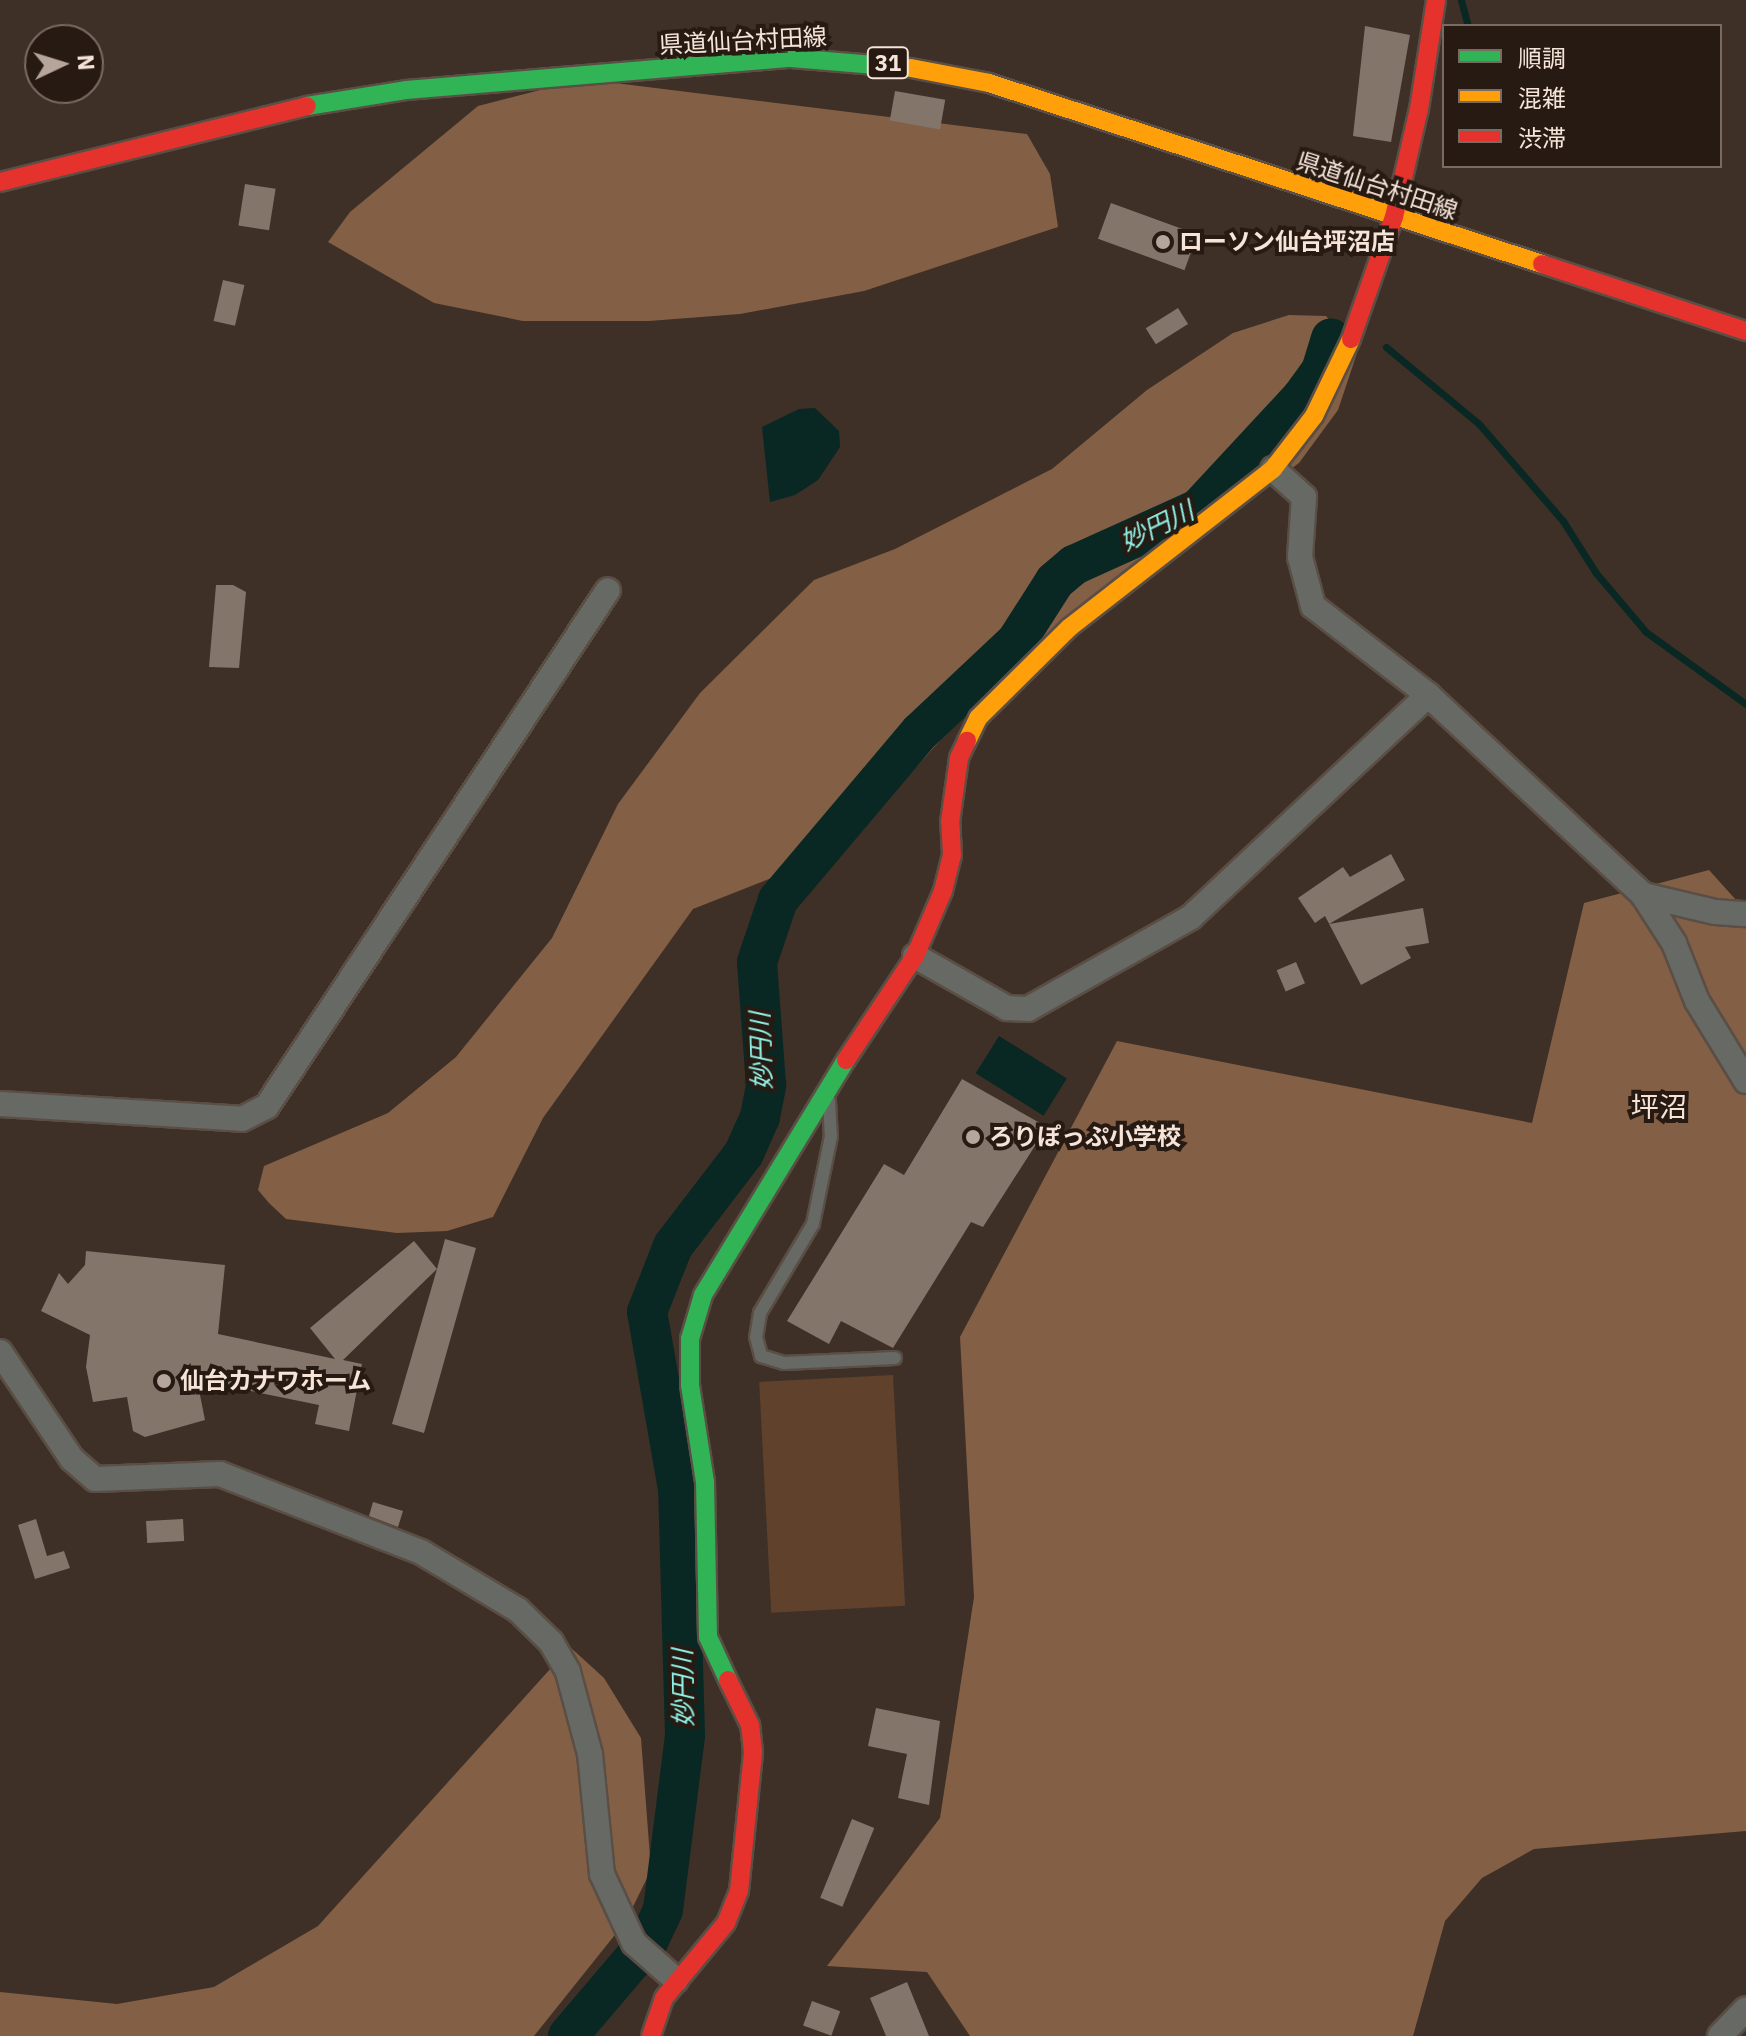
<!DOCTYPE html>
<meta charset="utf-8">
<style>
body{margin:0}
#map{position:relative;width:1746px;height:2036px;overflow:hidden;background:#3e3026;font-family:"IBM Plex Sans","Noto Sans JP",sans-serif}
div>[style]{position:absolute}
.green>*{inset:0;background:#60412c;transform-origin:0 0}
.forest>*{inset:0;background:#835f46}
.water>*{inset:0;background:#092723;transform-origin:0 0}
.stream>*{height:7px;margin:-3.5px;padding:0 3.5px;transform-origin:3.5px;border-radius:3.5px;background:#092723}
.river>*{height:40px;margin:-20px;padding:0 20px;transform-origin:20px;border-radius:20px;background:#092723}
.building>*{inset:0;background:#84756b;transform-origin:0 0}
.roads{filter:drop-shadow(2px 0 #5a4e45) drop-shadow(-2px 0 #5a4e45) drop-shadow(0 2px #5a4e45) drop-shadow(0 -2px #5a4e45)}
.lane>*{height:12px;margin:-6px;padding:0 6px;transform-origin:6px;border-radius:6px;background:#676965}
.street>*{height:24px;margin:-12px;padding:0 12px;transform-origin:12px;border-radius:12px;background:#676965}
.fast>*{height:18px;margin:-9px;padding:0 9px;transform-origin:9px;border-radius:9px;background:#30b455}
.slow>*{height:18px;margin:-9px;padding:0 9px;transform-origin:9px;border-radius:9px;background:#ff9f0a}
.jam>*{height:18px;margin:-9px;padding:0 9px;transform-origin:9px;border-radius:9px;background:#e5322d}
.dots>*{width:22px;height:22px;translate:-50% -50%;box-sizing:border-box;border:4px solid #261a12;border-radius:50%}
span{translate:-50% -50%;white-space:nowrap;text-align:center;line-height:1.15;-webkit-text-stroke:8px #261a12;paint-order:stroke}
.shield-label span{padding:2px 6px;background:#261a12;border:2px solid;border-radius:6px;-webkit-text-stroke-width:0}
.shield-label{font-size:22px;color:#f6e4d9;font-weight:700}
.street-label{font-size:24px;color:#f6e4d9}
.poi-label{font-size:24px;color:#f6e4d9;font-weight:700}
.left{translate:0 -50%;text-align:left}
.water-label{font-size:26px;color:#8ff1e5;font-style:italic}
.quarter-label{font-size:28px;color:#f6e4d9}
.legend{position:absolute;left:1442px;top:24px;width:280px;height:144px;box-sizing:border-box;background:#261a12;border:2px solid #796b62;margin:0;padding:10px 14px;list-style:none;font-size:24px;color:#f6e4d9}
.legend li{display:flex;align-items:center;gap:16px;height:40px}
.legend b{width:40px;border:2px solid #796b62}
.north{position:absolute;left:24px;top:24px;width:80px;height:80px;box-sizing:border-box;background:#261a12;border:2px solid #796b62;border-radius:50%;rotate:86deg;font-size:22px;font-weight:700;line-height:32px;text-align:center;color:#f6e4d9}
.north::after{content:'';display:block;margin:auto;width:28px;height:36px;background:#b6a59a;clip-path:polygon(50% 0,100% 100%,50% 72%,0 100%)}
</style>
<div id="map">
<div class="green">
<div style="left:893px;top:1375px;width:231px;height:134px;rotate:87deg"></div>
</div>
<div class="forest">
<div style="clip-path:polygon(583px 79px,1027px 134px,1050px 174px,1058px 227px,864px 291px,740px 314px,649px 321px,523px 321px,434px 303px,328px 242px,350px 212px,478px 106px)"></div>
<div style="clip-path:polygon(1289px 315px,1326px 316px,1357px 353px,1338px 410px,1299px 463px,979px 697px,842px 850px,693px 909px,543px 1118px,493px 1217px,447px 1231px,397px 1233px,286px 1219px,269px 1203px,258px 1190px,264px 1166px,388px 1113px,456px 1057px,552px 938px,618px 804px,700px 693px,814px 580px,895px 549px,1052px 469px,1147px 390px,1233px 333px)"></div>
<div style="clip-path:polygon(1709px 870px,1746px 911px,1746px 1831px,1534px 1849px,1482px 1878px,1445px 1921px,1413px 2036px,970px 2036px,927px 1972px,827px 1966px,940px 1818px,974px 1597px,960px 1337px,1117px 1041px,1532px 1123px,1584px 903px)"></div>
<div style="clip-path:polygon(570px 1647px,604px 1678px,641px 1738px,651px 1870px,626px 1921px,534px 2036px,0 2036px,0 1992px,117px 2004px,214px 1987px,318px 1926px)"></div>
</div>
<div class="water">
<div style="clip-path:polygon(815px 408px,839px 431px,840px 447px,818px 480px,795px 495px,770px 502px,762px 427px,799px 409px)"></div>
<div style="left:999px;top:1036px;width:80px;height:44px;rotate:32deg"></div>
</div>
<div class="stream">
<div style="left:1461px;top:0;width:27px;rotate:75deg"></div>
<div style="left:1386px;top:347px;width:121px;rotate:39.6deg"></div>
<div style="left:1479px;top:424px;width:128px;rotate:49.1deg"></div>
<div style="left:1563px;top:521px;width:62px;rotate:57.6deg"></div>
<div style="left:1596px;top:573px;width:77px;rotate:49.7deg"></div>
<div style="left:1646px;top:632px;width:123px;rotate:35.8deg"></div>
</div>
<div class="river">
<div style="left:568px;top:2036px;width:123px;rotate:-49.6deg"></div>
<div style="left:648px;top:1942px;width:35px;rotate:-65deg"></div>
<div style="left:663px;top:1910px;width:176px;rotate:-82.8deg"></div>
<div style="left:685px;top:1735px;width:246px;rotate:-91.6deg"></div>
<div style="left:678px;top:1489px;width:180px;rotate:-99.9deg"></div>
<div style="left:647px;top:1312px;width:71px;rotate:-68.5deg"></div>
<div style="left:673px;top:1246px;width:117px;rotate:-52.6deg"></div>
<div style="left:744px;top:1153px;width:39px;rotate:-66deg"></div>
<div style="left:760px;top:1117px;width:33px;rotate:-79deg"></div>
<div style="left:766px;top:1085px;width:123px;rotate:-94.2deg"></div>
<div style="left:757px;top:962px;width:65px;rotate:-71.3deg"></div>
<div style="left:778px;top:900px;width:220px;rotate:-49.8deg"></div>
<div style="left:920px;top:732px;width:132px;rotate:-43.2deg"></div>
<div style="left:1016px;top:642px;width:72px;rotate:-57.4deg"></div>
<div style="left:1055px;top:581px;width:25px;rotate:-40deg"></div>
<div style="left:1074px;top:565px;width:136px;rotate:-24.3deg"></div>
<div style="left:1198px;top:509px;width:153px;rotate:-47.1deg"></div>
<div style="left:1302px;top:397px;width:32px;rotate:-54deg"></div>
<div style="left:1321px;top:371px;width:34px;rotate:-73deg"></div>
</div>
<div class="building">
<div style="clip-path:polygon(1365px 26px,1410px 35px,1391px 142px,1353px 136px)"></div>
<div style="left:895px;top:91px;width:51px;height:30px;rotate:10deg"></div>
<div style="left:245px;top:184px;width:31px;height:42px;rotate:9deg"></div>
<div style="left:1111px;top:203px;width:92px;height:38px;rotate:20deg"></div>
<div style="left:223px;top:280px;width:22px;height:42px;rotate:13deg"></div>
<div style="left:1178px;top:308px;width:19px;height:38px;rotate:58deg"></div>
<div style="clip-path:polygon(216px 585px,233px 585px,246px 592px,239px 668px,209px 667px)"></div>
<div style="clip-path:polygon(1391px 854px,1405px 880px,1329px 924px,1423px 908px,1429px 943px,1405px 947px,1411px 958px,1361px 985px,1325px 916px,1315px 923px,1298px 898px,1343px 867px,1350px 877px)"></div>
<div style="left:1296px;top:962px;width:23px;height:21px;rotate:67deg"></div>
<div style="clip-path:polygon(962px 1079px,1047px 1127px,983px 1227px,971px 1222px,893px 1348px,841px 1321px,829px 1344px,787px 1321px,884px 1164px,904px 1175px)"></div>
<div style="clip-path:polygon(445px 1239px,476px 1248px,424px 1433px,392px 1424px,437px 1269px,343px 1360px,362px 1364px,349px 1431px,315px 1424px,319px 1405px,197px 1380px,205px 1420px,145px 1437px,133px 1431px,127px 1397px,93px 1402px,86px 1367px,90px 1335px,41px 1311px,59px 1273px,68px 1284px,85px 1265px,86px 1251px,225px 1265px,218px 1334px,335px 1359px,310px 1328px,414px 1241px,437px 1269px)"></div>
<div style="clip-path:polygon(373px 1502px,403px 1511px,398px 1527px,369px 1516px)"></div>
<div style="clip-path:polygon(36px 1519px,47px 1556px,64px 1551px,70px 1568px,35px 1579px,18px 1525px)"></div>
<div style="left:183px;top:1519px;width:22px;height:37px;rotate:87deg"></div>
<div style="clip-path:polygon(876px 1708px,940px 1721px,929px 1805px,898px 1798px,907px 1754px,868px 1746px)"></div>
<div style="left:852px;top:1819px;width:24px;height:85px;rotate:22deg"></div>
<div style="clip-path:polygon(907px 1982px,929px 2036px,886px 2036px,870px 1998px)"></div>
<div style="left:812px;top:2001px;width:30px;height:26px;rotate:20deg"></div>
</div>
<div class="roads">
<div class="lane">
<div style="left:829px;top:1101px;width:35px;rotate:87deg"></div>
<div style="left:831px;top:1136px;width:90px;rotate:101.6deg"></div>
<div style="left:813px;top:1224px;width:104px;rotate:120.8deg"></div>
<div style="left:760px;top:1313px;width:24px;rotate:99deg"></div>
<div style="left:756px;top:1337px;width:20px;rotate:75deg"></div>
<div style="left:761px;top:1356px;width:24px;rotate:17deg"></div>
<div style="left:784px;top:1363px;width:111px;rotate:-2.6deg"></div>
</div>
<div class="street">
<div style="left:1273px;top:469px;width:42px;rotate:42.1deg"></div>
<div style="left:1304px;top:497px;width:60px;rotate:93.8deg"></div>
<div style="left:1300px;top:557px;width:51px;rotate:75.1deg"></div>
<div style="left:1313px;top:606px;width:145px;rotate:37.7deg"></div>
<div style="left:1428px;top:695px;width:294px;rotate:42.9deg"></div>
<div style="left:1643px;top:895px;width:57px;rotate:57.1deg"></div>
<div style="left:1674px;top:943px;width:62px;rotate:68.4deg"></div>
<div style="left:1697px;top:1001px;width:94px;rotate:58.5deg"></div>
<div style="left:1643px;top:895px;width:74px;rotate:13.3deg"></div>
<div style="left:1715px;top:912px;width:31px;rotate:4deg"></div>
<div style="left:915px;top:956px;width:106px;rotate:29.5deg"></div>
<div style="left:1007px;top:1008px;width:21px;rotate:3deg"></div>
<div style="left:1028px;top:1009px;width:187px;rotate:-29.4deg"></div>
<div style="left:1191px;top:917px;width:325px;rotate:-43.1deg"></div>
<div style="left:0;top:1104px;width:242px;rotate:3.5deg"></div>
<div style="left:242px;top:1119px;width:28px;rotate:-27deg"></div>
<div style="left:267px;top:1106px;width:618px;rotate:-56.54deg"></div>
<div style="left:0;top:1352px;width:129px;rotate:56.1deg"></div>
<div style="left:72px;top:1459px;width:30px;rotate:41deg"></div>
<div style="left:95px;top:1479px;width:125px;rotate:-2.3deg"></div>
<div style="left:220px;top:1474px;width:216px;rotate:21.2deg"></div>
<div style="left:421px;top:1552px;width:113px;rotate:30.9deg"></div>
<div style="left:518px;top:1610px;width:46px;rotate:44.1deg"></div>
<div style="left:551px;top:1642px;width:34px;rotate:60deg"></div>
<div style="left:568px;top:1672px;width:85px;rotate:75deg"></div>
<div style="left:590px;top:1754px;width:121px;rotate:84.3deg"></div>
<div style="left:602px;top:1874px;width:76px;rotate:65.1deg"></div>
<div style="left:634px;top:1943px;width:56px;rotate:41.4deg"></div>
<div style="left:1720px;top:2036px;width:37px;rotate:-46deg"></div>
</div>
<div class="fast">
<div style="left:307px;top:106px;width:100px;rotate:-9.2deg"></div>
<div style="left:406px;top:90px;width:386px;rotate:-4.8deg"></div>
<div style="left:791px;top:58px;width:120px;rotate:4.8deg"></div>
<div style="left:728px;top:1680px;width:47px;rotate:-114.9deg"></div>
<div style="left:708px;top:1637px;width:155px;rotate:-91.1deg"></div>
<div style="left:705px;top:1482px;width:98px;rotate:-98.8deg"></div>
<div style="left:690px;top:1385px;width:46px;rotate:-90deg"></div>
<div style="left:690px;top:1339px;width:46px;rotate:-73.5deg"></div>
<div style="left:703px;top:1295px;width:275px;rotate:-58.7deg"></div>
</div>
<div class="slow">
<div style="left:911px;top:68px;width:79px;rotate:10.9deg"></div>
<div style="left:989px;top:83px;width:582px;rotate:18.12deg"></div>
<div style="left:967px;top:741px;width:25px;rotate:-64deg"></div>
<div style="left:978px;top:718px;width:129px;rotate:-44.7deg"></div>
<div style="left:1070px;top:627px;width:257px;rotate:-37.9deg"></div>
<div style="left:1273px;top:469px;width:67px;rotate:-52.3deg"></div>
<div style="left:1314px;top:416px;width:85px;rotate:-64.3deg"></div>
</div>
<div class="jam">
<div style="left:0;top:182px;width:316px;rotate:-13.9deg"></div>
<div style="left:1542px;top:264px;width:215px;rotate:18.2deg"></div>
<div style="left:1351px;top:339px;width:129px;rotate:-70.6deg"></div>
<div style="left:1394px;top:217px;width:111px;rotate:-77deg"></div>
<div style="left:1419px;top:109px;width:110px;rotate:-81.1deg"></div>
<div style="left:846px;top:1060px;width:125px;rotate:-56.4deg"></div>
<div style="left:915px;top:956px;width:71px;rotate:-66.7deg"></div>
<div style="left:943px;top:891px;width:37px;rotate:-76deg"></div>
<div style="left:952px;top:855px;width:33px;rotate:-93deg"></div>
<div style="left:950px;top:822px;width:65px;rotate:-82deg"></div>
<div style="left:959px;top:758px;width:19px;rotate:-65deg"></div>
<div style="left:651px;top:2036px;width:40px;rotate:-71.1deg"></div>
<div style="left:664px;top:1998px;width:97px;rotate:-50.4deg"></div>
<div style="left:726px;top:1923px;width:35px;rotate:-68deg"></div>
<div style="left:739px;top:1891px;width:140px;rotate:-84.2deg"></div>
<div style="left:753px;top:1752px;width:27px;rotate:-96deg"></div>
<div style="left:750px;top:1725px;width:50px;rotate:-116.1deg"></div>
</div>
</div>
<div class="dots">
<div style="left:1163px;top:242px;background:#b6a59a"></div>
<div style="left:973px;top:1137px;background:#b6a59a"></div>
<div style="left:164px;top:1381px;background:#b6a59a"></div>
</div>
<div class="shield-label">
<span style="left:888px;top:63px">31</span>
</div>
<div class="street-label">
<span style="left:743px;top:41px;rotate:-3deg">県道仙台村田線</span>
<span style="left:1377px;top:186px;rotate:18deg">県道仙台村田線</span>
</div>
<div class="poi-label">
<span class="left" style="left:1179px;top:242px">ローソン仙台坪沼店</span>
<span class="left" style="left:989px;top:1137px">ろりぽっぷ小学校</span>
<span class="left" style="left:180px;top:1381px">仙台カナワホーム</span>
</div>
<div class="water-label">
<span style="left:1157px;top:526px;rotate:-26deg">妙円川</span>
<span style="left:761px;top:1051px;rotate:-92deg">妙円川</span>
<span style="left:683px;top:1688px;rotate:-91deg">妙円川</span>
</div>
<div class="quarter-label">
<span style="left:1659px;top:1107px">坪沼</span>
</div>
<ul class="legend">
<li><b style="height:10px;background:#30b455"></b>順調</li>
<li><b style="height:10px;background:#ff9f0a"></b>混雑</li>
<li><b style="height:10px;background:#e5322d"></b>渋滞</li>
</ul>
<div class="north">N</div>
</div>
